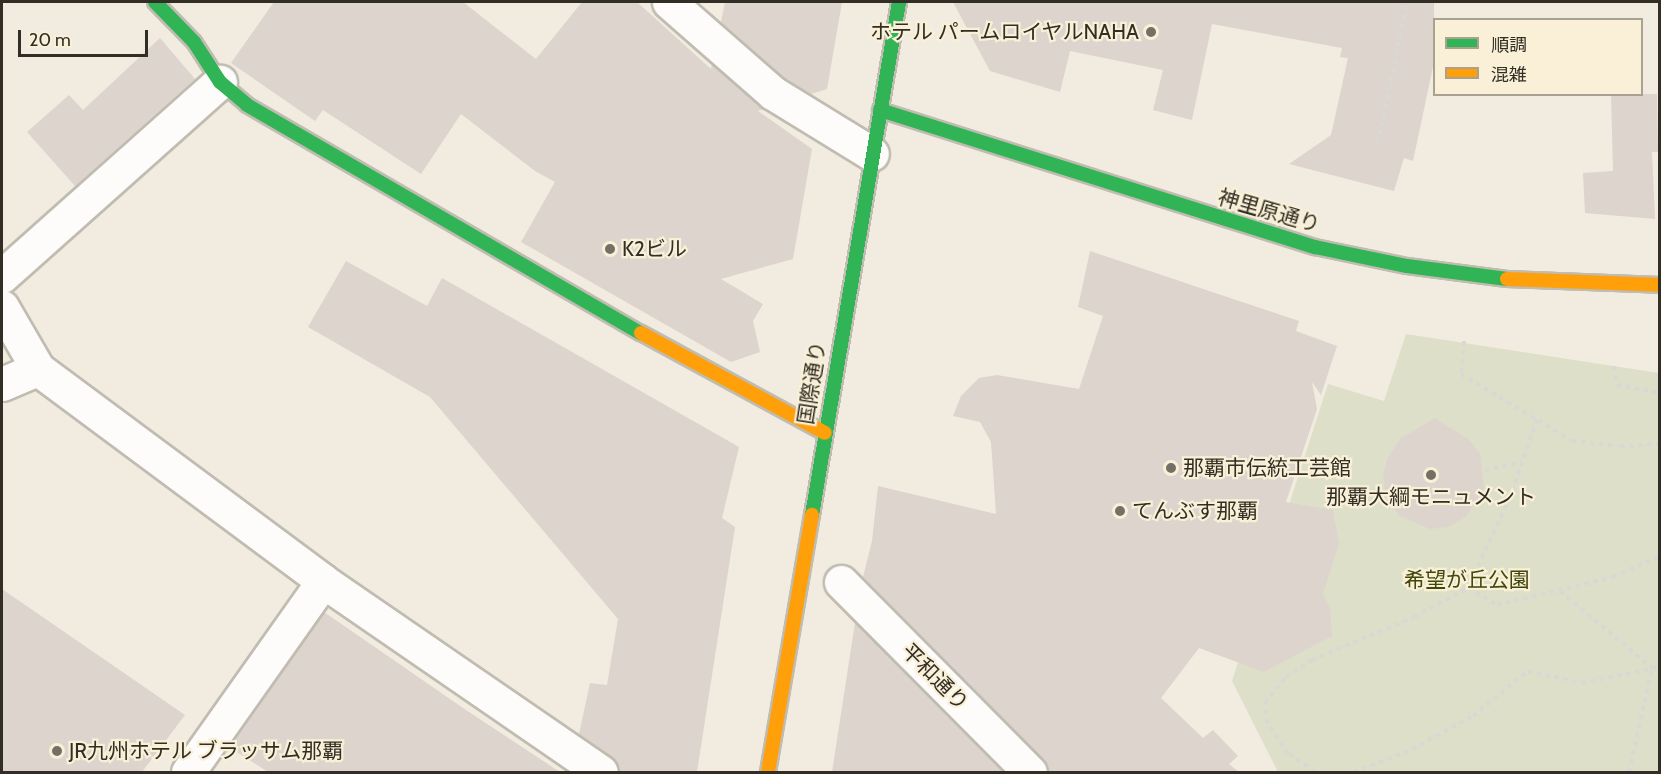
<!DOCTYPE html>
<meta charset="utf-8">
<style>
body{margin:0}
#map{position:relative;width:1661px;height:774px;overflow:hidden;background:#f1ecdf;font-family:Cabin,"Noto Sans JP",sans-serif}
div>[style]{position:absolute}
.green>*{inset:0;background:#dedfc9}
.building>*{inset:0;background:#dcd4cd}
.path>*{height:4px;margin-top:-2px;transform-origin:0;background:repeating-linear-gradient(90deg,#dad8d4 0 4.5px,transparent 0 9px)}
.roads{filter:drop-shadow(2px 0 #c0bcb1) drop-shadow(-2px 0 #c0bcb1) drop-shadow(0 2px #c0bcb1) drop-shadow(0 -2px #c0bcb1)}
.street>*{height:33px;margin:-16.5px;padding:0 16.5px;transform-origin:16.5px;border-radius:16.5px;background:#fdfcfa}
.fast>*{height:14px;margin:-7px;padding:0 7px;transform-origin:7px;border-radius:7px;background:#30b455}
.slow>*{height:14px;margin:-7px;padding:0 7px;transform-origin:7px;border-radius:7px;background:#ff9f0a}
.dots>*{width:16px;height:16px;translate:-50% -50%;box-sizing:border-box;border:3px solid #f9f0d7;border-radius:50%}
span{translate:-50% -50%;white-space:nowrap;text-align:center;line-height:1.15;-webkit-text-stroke:4.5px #f9f0d7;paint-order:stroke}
.poi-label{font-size:21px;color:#322e25}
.right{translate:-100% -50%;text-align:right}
.left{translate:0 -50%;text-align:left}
.street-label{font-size:21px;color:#322e25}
.park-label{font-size:21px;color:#40480b}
.frame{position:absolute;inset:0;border:3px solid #322e25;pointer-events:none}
.legend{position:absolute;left:1433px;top:18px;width:210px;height:78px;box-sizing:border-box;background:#f9f0d7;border:2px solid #a9a290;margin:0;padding:8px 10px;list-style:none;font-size:18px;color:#322e25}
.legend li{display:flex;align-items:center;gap:12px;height:30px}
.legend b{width:30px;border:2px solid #a9a290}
.scale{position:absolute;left:18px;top:30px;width:130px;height:27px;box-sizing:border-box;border:3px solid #322e25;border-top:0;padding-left:8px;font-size:18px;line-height:21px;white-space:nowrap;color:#322e25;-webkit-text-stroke:4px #f9f0d7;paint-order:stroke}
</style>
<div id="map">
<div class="green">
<div style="clip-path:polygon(1406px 334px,1659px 373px,1659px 772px,1278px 772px,1232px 681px,1328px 384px,1384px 401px)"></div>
</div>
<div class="building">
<div style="clip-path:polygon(274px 2px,463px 2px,536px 59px,582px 2px,637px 2px,711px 69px,712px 64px,763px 109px,758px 111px,812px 149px,793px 259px,721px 279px,763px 304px,753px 321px,760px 352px,731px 362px,521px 242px,555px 182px,535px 171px,461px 114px,421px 174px,323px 110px,315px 121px,231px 63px)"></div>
<div style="clip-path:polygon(725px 2px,842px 2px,827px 89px,811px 94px,784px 78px,721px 22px)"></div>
<div style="clip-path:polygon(953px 2px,1434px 2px,1434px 62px,1413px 161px,1404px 158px,1394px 191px,1289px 164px,1331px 135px,1348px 58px,1340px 57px,1342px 48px,1212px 24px,1192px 120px,1153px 110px,1163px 70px,1070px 51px,1060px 92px,990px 71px)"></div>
<div style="clip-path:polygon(160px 38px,195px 79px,75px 186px,27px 132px,69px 95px,83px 110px)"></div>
<div style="clip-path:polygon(1611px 94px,1657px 94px,1658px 152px,1652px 152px,1655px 219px,1585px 213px,1583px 173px,1613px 171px)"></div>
<div style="clip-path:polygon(1090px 251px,1299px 321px,1296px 331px,1337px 346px,1321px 395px,1312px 382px,1317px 409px,1286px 502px,1333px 510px,1339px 544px,1323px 594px,1330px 607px,1332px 636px,1264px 672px,1199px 648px,1161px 698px,1203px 738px,1213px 730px,1238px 756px,1229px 764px,1239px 772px,1048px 772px,1043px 759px,863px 577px,872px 541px,878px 486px,996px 514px,991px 442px,980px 422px,953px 416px,961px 396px,979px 378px,997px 375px,1079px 389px,1103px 316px,1078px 307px)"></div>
<div style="clip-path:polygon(346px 261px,427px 306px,442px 278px,739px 447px,722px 518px,735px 527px,697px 772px,620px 772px,612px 757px,579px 734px,590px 683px,607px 685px,618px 619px,430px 397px,308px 327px)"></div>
<div style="clip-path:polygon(1435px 418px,1468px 439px,1480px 453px,1484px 488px,1466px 517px,1448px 527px,1430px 529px,1399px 516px,1385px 494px,1383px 476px,1387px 459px,1400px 439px)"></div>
<div style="clip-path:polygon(2px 589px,185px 715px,142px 772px,2px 772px)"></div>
<div style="clip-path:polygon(324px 612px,466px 710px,560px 772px,268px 772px,229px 747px)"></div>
<div style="clip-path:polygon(855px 623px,1004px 772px,832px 772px)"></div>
</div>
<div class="path">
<div style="left:1378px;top:143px;width:144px;rotate:-78.4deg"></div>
<div style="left:1464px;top:341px;width:33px;rotate:95deg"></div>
<div style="left:1461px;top:374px;width:130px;rotate:31.1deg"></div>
<div style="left:1572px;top:441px;width:48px;rotate:5.9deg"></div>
<div style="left:1620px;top:446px;width:40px;rotate:-2.9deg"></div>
<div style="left:1614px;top:366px;width:19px;rotate:81deg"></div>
<div style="left:1617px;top:385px;width:44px;rotate:10.5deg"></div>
<div style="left:1537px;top:419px;width:83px;rotate:109.1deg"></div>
<div style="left:1510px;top:497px;width:100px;rotate:114.8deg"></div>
<div style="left:1468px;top:588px;width:34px;rotate:30deg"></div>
<div style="left:1497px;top:605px;width:119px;rotate:-13.6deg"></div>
<div style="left:1613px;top:577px;width:51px;rotate:-24.1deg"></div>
<div style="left:1485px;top:470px;width:37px;rotate:-11deg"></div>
<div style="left:1560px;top:591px;width:120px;rotate:39.9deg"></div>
<div style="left:1315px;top:772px;width:33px;rotate:-145deg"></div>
<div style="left:1288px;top:753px;width:37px;rotate:-125deg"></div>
<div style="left:1267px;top:723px;width:20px;rotate:-96deg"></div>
<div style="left:1265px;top:703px;width:33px;rotate:-51deg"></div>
<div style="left:1286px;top:677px;width:31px;rotate:-33deg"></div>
<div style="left:1312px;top:660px;width:111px;rotate:-22.9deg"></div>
<div style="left:1414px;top:617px;width:61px;rotate:-28.2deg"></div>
<div style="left:1354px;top:772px;width:53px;rotate:-20.8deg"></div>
<div style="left:1404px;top:753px;width:78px;rotate:-28.2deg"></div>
<div style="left:1473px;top:716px;width:71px;rotate:-39.3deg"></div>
<div style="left:1528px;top:671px;width:55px;rotate:12.5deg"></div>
<div style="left:1582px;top:683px;width:80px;rotate:-11.6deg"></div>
<div style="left:1629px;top:772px;width:107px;rotate:-77.5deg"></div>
</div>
<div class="roads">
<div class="street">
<div style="left:669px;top:2px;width:138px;rotate:41.2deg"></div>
<div style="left:773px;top:93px;width:116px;rotate:31.6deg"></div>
<div style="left:2px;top:276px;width:292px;rotate:-41.7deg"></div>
<div style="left:2px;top:307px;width:72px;rotate:59.9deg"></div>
<div style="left:38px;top:369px;width:355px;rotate:36.6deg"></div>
<div style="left:323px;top:581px;width:337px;rotate:34.5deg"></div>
<div style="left:2px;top:384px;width:39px;rotate:-23deg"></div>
<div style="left:841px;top:582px;width:268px;rotate:45.2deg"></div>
<div style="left:188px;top:772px;width:234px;rotate:-54.7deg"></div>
</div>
<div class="fast">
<div style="left:155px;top:2px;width:56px;rotate:45.7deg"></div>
<div style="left:194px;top:42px;width:48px;rotate:57deg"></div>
<div style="left:220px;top:82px;width:35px;rotate:40deg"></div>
<div style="left:247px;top:105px;width:455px;rotate:30.1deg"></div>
<div style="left:880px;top:110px;width:456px;rotate:17.5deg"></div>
<div style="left:1315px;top:247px;width:94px;rotate:11.7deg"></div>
<div style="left:1407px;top:266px;width:101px;rotate:7.4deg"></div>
<div style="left:812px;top:515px;width:520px;rotate:-80.37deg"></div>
</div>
<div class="slow">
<div style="left:1507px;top:279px;width:153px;rotate:2.2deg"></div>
<div style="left:641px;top:333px;width:209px;rotate:28.5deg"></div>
<div style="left:768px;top:772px;width:261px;rotate:-80.3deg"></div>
</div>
</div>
<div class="dots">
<div style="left:1151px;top:32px;background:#757066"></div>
<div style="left:610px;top:249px;background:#757066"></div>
<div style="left:1171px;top:468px;background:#757066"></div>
<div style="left:1431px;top:475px;background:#757066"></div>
<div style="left:1120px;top:511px;background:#757066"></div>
<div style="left:57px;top:751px;background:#757066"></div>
</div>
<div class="poi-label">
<span class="right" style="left:1139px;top:32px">ホテル パームロイヤルNAHA</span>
<span class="left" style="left:622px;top:249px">K2ビル</span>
<span class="left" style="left:1183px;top:468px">那覇市伝統工芸館</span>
<span style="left:1431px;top:497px">那覇大綱モニュメント</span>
<span class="left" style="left:1132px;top:511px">てんぶす那覇</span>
<span class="left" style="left:69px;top:751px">JR九州ホテル ブラッサム那覇</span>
</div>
<div class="street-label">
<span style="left:1269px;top:211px;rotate:16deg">神里原通り</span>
<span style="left:812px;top:383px;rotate:-81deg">国際通り</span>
<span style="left:935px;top:677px;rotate:45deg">平和通り</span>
</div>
<div class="park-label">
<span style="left:1467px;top:580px">希望が丘公園</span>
</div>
<div class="frame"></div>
<ul class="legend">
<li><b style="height:8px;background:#30b455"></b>順調</li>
<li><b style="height:8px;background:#ff9f0a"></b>混雑</li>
</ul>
<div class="scale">20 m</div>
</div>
